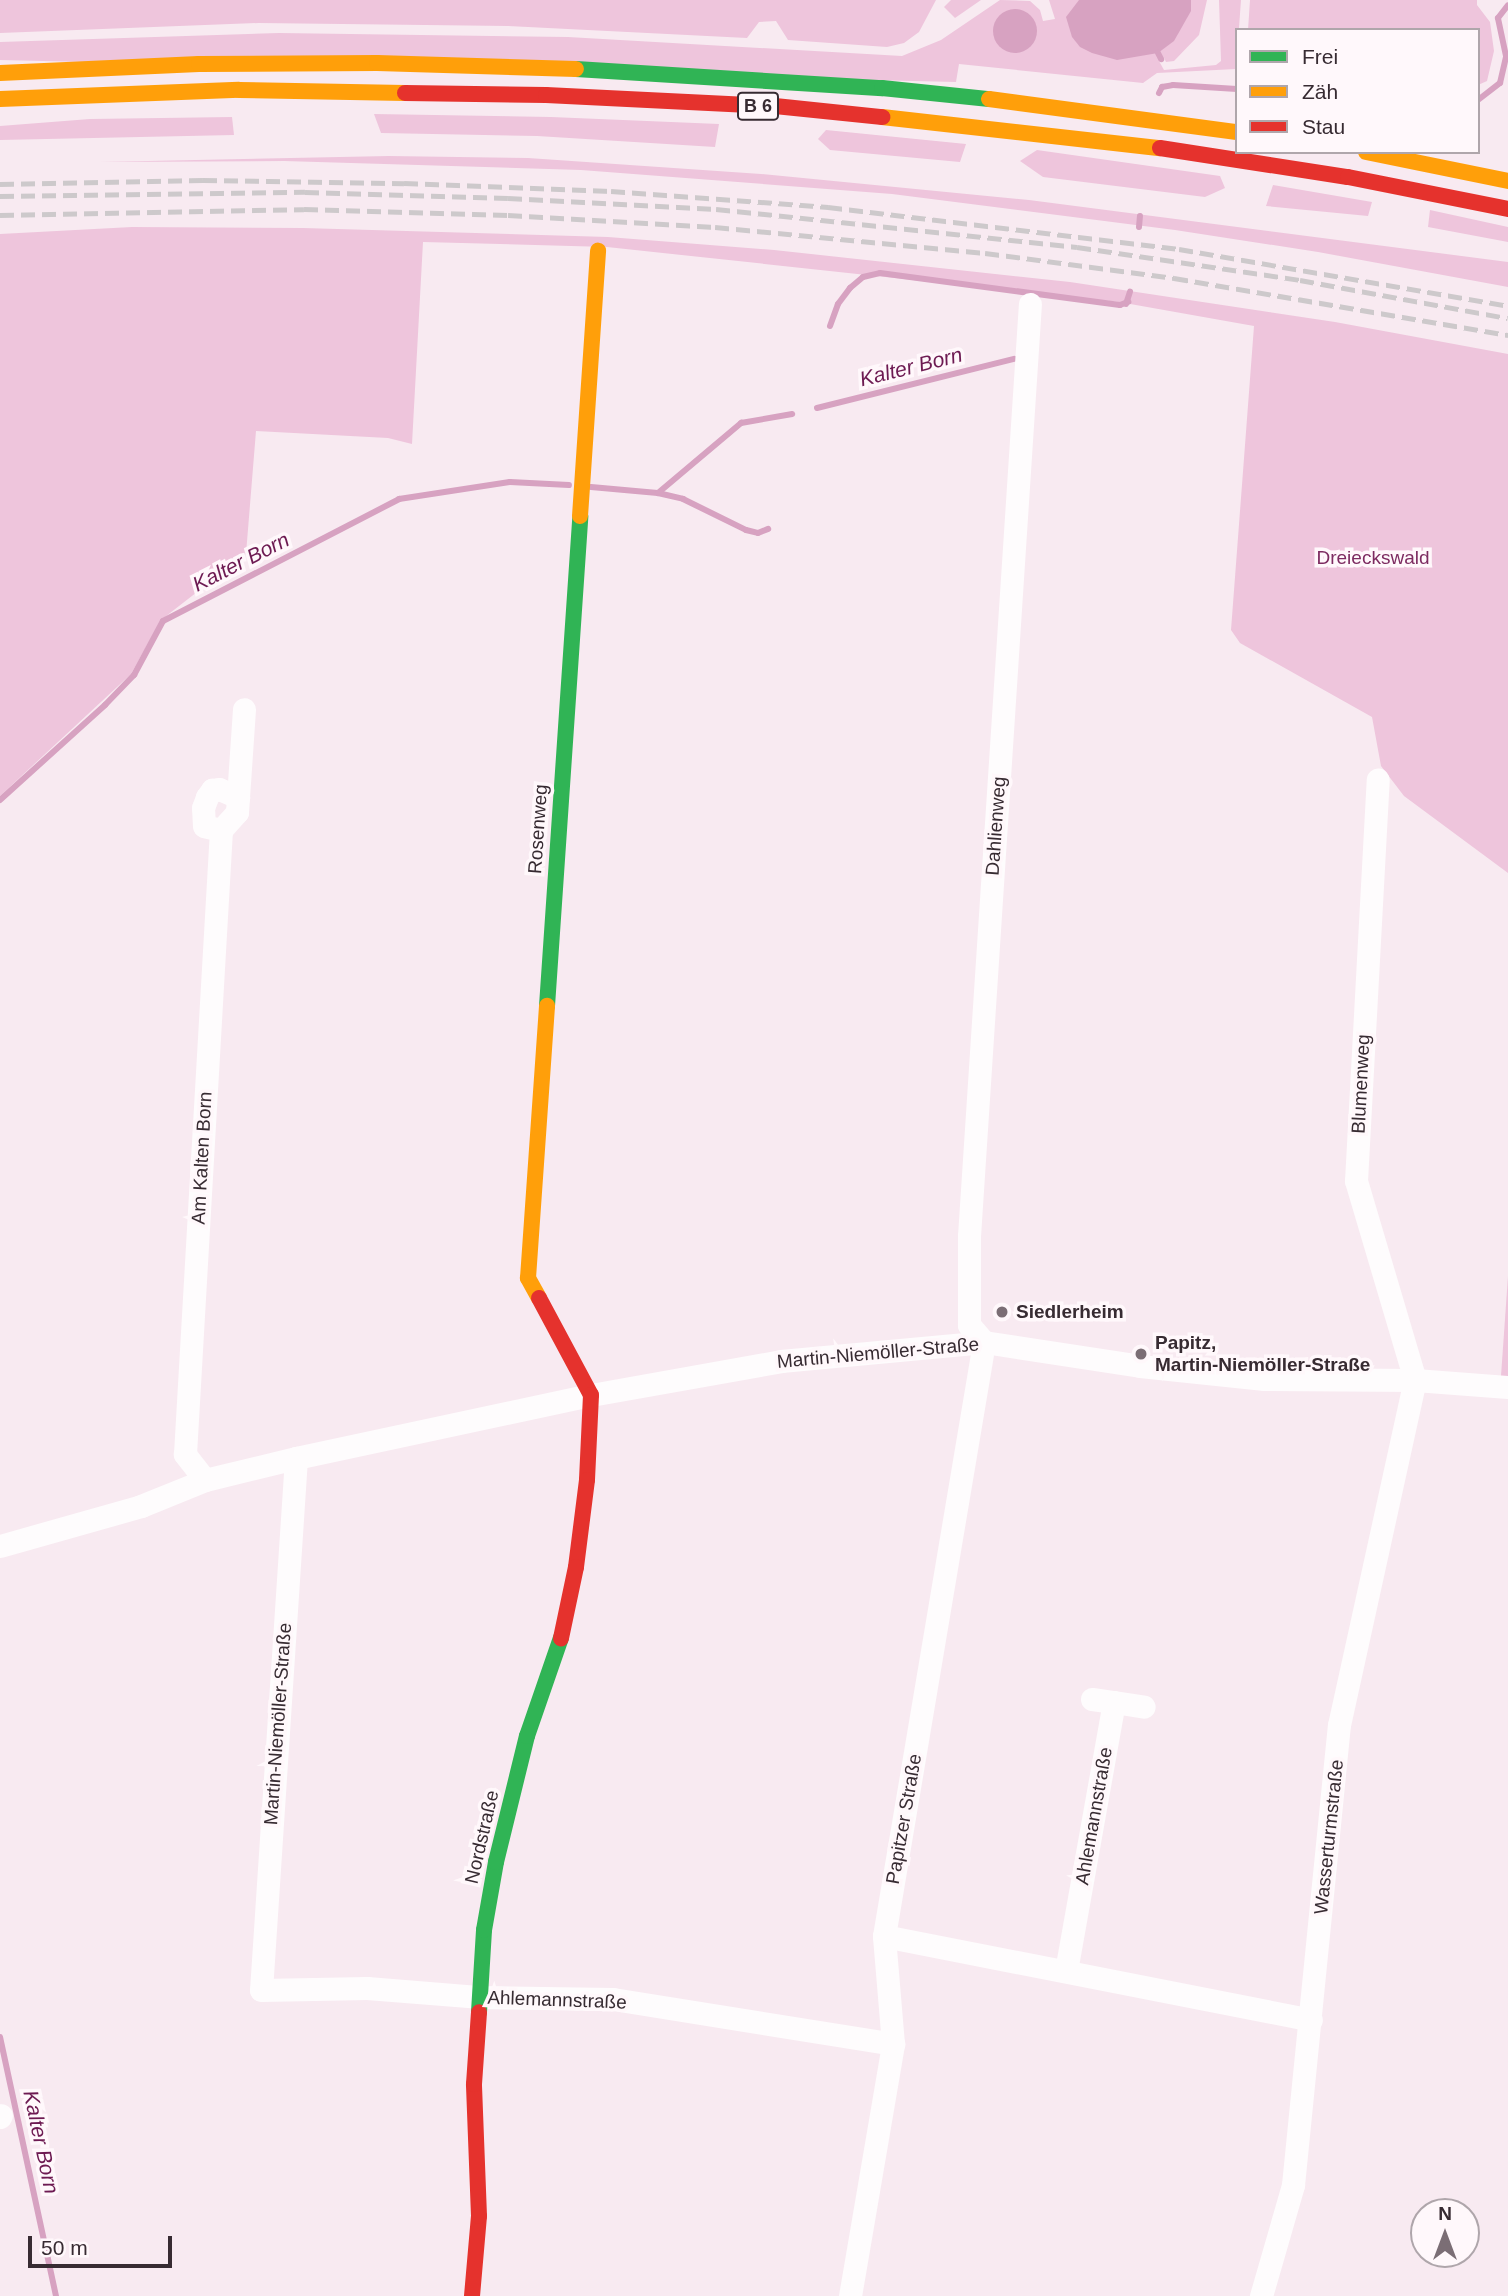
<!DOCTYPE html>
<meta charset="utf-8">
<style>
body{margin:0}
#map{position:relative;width:1508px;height:2296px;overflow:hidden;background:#f8eaf1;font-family:Helvetica,sans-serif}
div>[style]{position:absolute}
.green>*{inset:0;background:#eec5dc}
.water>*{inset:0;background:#d7a2c1}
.round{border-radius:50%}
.stream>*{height:6px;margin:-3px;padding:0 3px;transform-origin:3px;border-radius:3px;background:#d7a2c1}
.street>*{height:23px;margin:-11.5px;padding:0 11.5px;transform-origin:11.5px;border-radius:11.5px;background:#fefcfd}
.fast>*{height:16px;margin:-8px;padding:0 8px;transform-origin:8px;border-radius:8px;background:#30b455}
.slow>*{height:16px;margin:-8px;padding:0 8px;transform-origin:8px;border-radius:8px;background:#ff9f0a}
.jam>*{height:16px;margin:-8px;padding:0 8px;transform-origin:8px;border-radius:8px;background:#e5322d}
.rail>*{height:5px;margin-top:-2.5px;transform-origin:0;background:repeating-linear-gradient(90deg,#cdc9cb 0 14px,transparent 0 21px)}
.dots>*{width:19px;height:19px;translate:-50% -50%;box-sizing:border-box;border:4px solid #fff8fb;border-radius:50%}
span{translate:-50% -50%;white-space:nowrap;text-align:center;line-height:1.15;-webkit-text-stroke:7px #fff8fb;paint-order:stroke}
.shield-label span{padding:2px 5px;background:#fff8fb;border:2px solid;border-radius:5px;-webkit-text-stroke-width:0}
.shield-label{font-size:18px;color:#372b32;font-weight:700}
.park-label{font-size:19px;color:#7d2b61}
.street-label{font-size:19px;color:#372b32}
.poi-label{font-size:19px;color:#372b32;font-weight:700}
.left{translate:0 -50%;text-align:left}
.water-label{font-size:21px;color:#6d1a52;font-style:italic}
.legend{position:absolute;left:1235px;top:28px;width:245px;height:126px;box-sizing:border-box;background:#fff8fb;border:2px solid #afa6ab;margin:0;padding:9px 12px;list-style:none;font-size:21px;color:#372b32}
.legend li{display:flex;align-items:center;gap:14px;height:35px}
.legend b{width:35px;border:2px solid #afa6ab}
.north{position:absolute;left:1410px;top:2198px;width:70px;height:70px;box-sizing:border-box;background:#fff8fb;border:2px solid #afa6ab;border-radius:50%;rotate:0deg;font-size:19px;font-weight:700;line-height:28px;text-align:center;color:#372b32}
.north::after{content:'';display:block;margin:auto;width:24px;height:32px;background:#7b6e75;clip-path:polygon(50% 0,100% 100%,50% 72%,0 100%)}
.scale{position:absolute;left:28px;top:2236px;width:144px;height:32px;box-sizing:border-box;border:4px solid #372b32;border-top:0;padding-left:9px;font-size:21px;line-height:24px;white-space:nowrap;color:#372b32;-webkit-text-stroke:5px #fff8fb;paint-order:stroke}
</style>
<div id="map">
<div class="green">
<div style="clip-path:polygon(0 0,936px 0,919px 32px,904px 43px,887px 47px,788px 40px,776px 21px,759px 22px,747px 38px,508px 26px,259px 23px,0 33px)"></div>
<div style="clip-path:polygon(951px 0,981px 0,955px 18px,944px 7px)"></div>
<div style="clip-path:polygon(1000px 0,1030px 1px,1040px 10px,1043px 21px,1055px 19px,1049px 0,1207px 0,1199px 35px,1174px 61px,1166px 62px,1164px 58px,1159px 61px,1164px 70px,1216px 65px,1221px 61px,1219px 0,1241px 0,1236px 69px,1157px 73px,1143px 83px,959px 64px,956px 82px,0 60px,0 42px,279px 33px,568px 37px,902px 56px,941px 40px)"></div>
<div style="clip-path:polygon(1250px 0,1477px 0,1477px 5px,1490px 22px,1494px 51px,1487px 81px,1478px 85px,1478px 30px,1248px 30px)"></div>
<div style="clip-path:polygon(374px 114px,551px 117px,719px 124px,715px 147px,537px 136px,381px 133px)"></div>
<div style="clip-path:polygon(232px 117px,234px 135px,0 140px,0 126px,90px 119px)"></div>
<div style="clip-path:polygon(826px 130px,966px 144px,960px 162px,830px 150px,818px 139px)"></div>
<div style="clip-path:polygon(1037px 150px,1220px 176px,1225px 188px,1205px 197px,1043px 177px,1020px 161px)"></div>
<div style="clip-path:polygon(389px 156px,528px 158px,761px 174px,1029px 200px,1508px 262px,1508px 287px,1318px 252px,1175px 230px,892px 194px,581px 170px,284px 161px,100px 162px)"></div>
<div style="clip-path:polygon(1273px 185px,1372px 202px,1368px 216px,1266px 206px)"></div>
<div style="clip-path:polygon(1430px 210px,1508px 227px,1508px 242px,1428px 227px)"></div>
<div style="clip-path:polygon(132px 227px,303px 228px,608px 237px,774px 250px,1070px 282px,1335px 322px,1508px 354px,1508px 873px,1404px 796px,1381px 766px,1372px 717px,1240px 643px,1231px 630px,1254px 326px,1119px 302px,607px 247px,423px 242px,412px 444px,388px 438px,256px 431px,246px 554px,161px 620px,131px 674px,0 796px,0 234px)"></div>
<div style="clip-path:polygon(1508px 1276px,1508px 1376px,1501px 1376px)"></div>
</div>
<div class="water">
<div style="clip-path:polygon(1079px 0,1191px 0,1191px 11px,1174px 41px,1158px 53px,1117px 60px,1092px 53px,1080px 47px,1072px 37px,1066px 17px)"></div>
<div class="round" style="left:993px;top:9px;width:44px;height:44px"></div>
</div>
<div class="stream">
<div style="left:1158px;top:53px;width:7px;rotate:63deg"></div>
<div style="left:1159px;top:93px;width:7px;rotate:-63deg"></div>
<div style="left:1162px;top:87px;width:11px;rotate:-10deg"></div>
<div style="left:1173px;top:85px;width:64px;rotate:3.6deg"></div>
<div style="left:1478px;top:100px;width:28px;rotate:-38deg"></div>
<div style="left:1500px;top:83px;width:28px;rotate:-77deg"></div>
<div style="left:1506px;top:56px;width:39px;rotate:-102deg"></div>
<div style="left:1498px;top:18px;width:16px;rotate:-52deg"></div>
<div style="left:1139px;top:227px;width:11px;rotate:-85deg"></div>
<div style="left:1126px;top:304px;width:13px;rotate:-72deg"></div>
<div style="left:830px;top:326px;width:23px;rotate:-70deg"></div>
<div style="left:838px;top:304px;width:20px;rotate:-53deg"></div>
<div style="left:850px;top:288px;width:17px;rotate:-40deg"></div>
<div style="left:863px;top:277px;width:17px;rotate:-13deg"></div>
<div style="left:880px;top:273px;width:242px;rotate:7.6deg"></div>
<div style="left:1120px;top:305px;width:9px;rotate:-21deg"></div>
<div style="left:817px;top:408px;width:203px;rotate:-14deg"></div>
<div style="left:591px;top:487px;width:67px;rotate:5.1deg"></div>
<div style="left:658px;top:493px;width:109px;rotate:-40.1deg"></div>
<div style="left:741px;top:423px;width:52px;rotate:-10deg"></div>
<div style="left:658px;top:493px;width:26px;rotate:13deg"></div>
<div style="left:683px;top:499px;width:70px;rotate:26.2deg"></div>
<div style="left:746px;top:530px;width:12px;rotate:14deg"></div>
<div style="left:758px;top:533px;width:11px;rotate:-22deg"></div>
<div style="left:0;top:800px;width:142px;rotate:-42.1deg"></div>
<div style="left:105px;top:705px;width:42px;rotate:-46deg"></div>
<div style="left:134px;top:675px;width:61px;rotate:-61.8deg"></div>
<div style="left:163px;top:621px;width:266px;rotate:-27.3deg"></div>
<div style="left:399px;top:499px;width:112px;rotate:-8.7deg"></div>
<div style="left:510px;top:482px;width:59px;rotate:2.9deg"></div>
<div style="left:0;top:2037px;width:265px;rotate:77.8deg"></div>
</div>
<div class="street">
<div style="left:221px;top:830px;width:17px;rotate:-167deg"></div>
<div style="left:204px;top:826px;width:18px;rotate:-93deg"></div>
<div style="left:203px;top:808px;width:12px;rotate:-70deg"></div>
<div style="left:207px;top:797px;width:9px;rotate:-54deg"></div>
<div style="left:212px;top:790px;width:7px;rotate:-8deg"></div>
<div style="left:219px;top:789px;width:21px;rotate:23deg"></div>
<div style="left:984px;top:1342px;width:23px;rotate:-131deg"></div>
<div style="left:969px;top:1325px;width:89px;rotate:-90deg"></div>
<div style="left:969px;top:1236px;width:934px;rotate:-86.26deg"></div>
<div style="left:296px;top:1458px;width:533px;rotate:93.76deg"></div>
<div style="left:261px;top:1990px;width:106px;rotate:-1.1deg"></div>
<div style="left:367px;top:1988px;width:111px;rotate:4.6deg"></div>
<div style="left:478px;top:1997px;width:135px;rotate:0.8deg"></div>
<div style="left:613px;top:1999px;width:284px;rotate:9.1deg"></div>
<div style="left:205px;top:1480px;width:33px;rotate:-128deg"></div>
<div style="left:185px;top:1454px;width:625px;rotate:-86.7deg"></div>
<div style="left:221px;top:830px;width:24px;rotate:-48deg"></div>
<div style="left:237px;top:812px;width:103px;rotate:-86.1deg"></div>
<div style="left:0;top:1546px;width:147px;rotate:-15.8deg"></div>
<div style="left:141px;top:1506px;width:69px;rotate:-22.1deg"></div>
<div style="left:205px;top:1480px;width:94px;rotate:-13.6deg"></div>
<div style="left:296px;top:1458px;width:302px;rotate:-12.1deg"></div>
<div style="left:591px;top:1395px;width:193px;rotate:-10.1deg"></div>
<div style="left:781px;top:1361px;width:204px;rotate:-5.3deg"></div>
<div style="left:984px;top:1342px;width:158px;rotate:8.7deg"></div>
<div style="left:1140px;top:1366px;width:125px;rotate:6deg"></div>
<div style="left:1264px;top:1379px;width:151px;rotate:0.4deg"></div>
<div style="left:1415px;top:1380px;width:93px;rotate:4.3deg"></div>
<div style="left:1092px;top:1699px;width:22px;rotate:8deg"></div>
<div style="left:884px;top:1936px;width:435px;rotate:11.1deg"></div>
<div style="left:1066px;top:1971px;width:273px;rotate:-79.9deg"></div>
<div style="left:1114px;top:1702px;width:30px;rotate:9deg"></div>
<div style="left:0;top:2117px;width:2px;rotate:-63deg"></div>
<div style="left:850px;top:2296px;width:256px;rotate:-80.3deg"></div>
<div style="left:893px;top:2044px;width:108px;rotate:-94.8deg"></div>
<div style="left:884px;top:1936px;width:602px;rotate:-80.44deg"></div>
<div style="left:1261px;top:2296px;width:116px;rotate:-73.9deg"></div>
<div style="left:1293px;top:2185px;width:462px;rotate:-84.3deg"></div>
<div style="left:1339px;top:1725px;width:353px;rotate:-77.6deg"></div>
<div style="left:1415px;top:1380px;width:208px;rotate:-106.5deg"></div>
<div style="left:1356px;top:1181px;width:402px;rotate:-86.9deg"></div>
</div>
<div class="fast">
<div style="left:576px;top:69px;width:307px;rotate:3.6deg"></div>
<div style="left:882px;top:88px;width:108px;rotate:5.9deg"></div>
<div style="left:547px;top:1006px;width:491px;rotate:-86.1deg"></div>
<div style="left:479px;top:2012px;width:82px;rotate:-86.5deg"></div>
<div style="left:484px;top:1930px;width:69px;rotate:-80deg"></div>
<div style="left:496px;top:1862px;width:130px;rotate:-76.2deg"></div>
<div style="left:527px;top:1736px;width:104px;rotate:-70.9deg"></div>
</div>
<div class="slow">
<div style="left:0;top:73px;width:199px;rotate:-2.6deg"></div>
<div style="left:199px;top:64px;width:178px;rotate:-0.3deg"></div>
<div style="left:377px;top:63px;width:199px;rotate:1.7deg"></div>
<div style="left:0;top:99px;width:239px;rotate:-2.2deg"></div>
<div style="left:239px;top:90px;width:166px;rotate:1deg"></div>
<div style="left:989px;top:99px;width:250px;rotate:7.6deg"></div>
<div style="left:882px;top:117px;width:280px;rotate:6.4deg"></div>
<div style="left:1366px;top:152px;width:145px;rotate:11.5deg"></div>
<div style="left:580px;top:516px;width:266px;rotate:-86.1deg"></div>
<div style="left:539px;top:1298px;width:23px;rotate:-119deg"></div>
<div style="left:528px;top:1278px;width:273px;rotate:-86deg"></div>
</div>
<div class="jam">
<div style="left:405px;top:93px;width:141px;rotate:0.8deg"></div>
<div style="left:546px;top:95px;width:229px;rotate:2.8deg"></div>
<div style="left:775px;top:106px;width:108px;rotate:5.9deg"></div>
<div style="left:1160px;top:148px;width:190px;rotate:8.8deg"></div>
<div style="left:1348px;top:177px;width:163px;rotate:11.3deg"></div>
<div style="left:539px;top:1298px;width:110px;rotate:61.8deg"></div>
<div style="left:591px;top:1395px;width:85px;rotate:92.7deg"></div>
<div style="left:587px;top:1480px;width:88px;rotate:97.2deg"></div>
<div style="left:576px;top:1567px;width:73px;rotate:101.9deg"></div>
<div style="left:472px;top:2296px;width:80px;rotate:-85deg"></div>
<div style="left:479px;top:2216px;width:132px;rotate:-92.2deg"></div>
<div style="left:474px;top:2084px;width:72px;rotate:-86deg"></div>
</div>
<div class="rail">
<div style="left:0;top:184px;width:203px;rotate:-1.1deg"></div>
<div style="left:203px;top:180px;width:201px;rotate:0.9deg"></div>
<div style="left:404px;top:183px;width:207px;rotate:2.2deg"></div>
<div style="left:611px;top:191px;width:218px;rotate:4.2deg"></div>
<div style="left:828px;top:207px;width:354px;rotate:6.8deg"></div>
<div style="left:1179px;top:249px;width:334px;rotate:9.8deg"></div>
<div style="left:0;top:196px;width:305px;rotate:-0.8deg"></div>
<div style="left:305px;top:192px;width:203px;rotate:1.7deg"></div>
<div style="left:508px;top:198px;width:208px;rotate:3deg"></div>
<div style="left:716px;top:209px;width:363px;rotate:6deg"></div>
<div style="left:1077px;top:247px;width:225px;rotate:8.4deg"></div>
<div style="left:1300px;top:280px;width:211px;rotate:10.4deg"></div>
<div style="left:0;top:215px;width:304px;rotate:-1.1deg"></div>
<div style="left:304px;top:209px;width:204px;rotate:1.7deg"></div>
<div style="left:508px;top:215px;width:207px;rotate:3.3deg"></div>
<div style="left:715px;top:227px;width:271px;rotate:5.5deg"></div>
<div style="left:985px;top:253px;width:191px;rotate:7.5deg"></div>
<div style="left:1174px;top:278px;width:339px;rotate:9.7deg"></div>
</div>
<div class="dots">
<div style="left:1002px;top:1312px;background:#7b6e75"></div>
<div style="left:1141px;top:1354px;background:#7b6e75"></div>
</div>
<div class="shield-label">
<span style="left:758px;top:106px">B 6</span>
</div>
<div class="park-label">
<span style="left:1373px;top:558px">Dreieckswald</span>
</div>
<div class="street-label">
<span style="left:996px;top:826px;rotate:-86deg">Dahlienweg</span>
<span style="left:538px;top:829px;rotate:-86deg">Rosenweg</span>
<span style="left:1361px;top:1084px;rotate:-87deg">Blumenweg</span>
<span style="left:202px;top:1158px;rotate:-87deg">Am Kalten Born</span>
<span style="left:878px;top:1353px;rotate:-5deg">Martin-Niemöller-Straße</span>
<span style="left:278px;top:1724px;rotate:-86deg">Martin-Niemöller-Straße</span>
<span style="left:1094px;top:1816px;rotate:-80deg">Ahlemannstraße</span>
<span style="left:904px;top:1819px;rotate:-80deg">Papitzer Straße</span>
<span style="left:482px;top:1837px;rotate:-77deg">Nordstraße</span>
<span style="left:1329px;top:1837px;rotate:-84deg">Wasserturmstraße</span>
<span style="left:557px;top:2000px;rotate:2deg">Ahlemannstraße</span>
</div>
<div class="poi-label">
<span class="left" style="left:1016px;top:1312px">Siedlerheim</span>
<span class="left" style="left:1155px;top:1354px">Papitz,<br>Martin-Niemöller-Straße</span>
</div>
<div class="water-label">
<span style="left:911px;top:367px;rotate:-14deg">Kalter Born</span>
<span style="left:241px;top:562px;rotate:-27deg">Kalter Born</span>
<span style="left:41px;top:2142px;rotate:78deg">Kalter Born</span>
</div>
<ul class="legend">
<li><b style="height:9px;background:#30b455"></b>Frei</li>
<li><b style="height:9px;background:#ff9f0a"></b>Zäh</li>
<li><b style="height:9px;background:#e5322d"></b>Stau</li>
</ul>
<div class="north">N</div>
<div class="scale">50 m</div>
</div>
